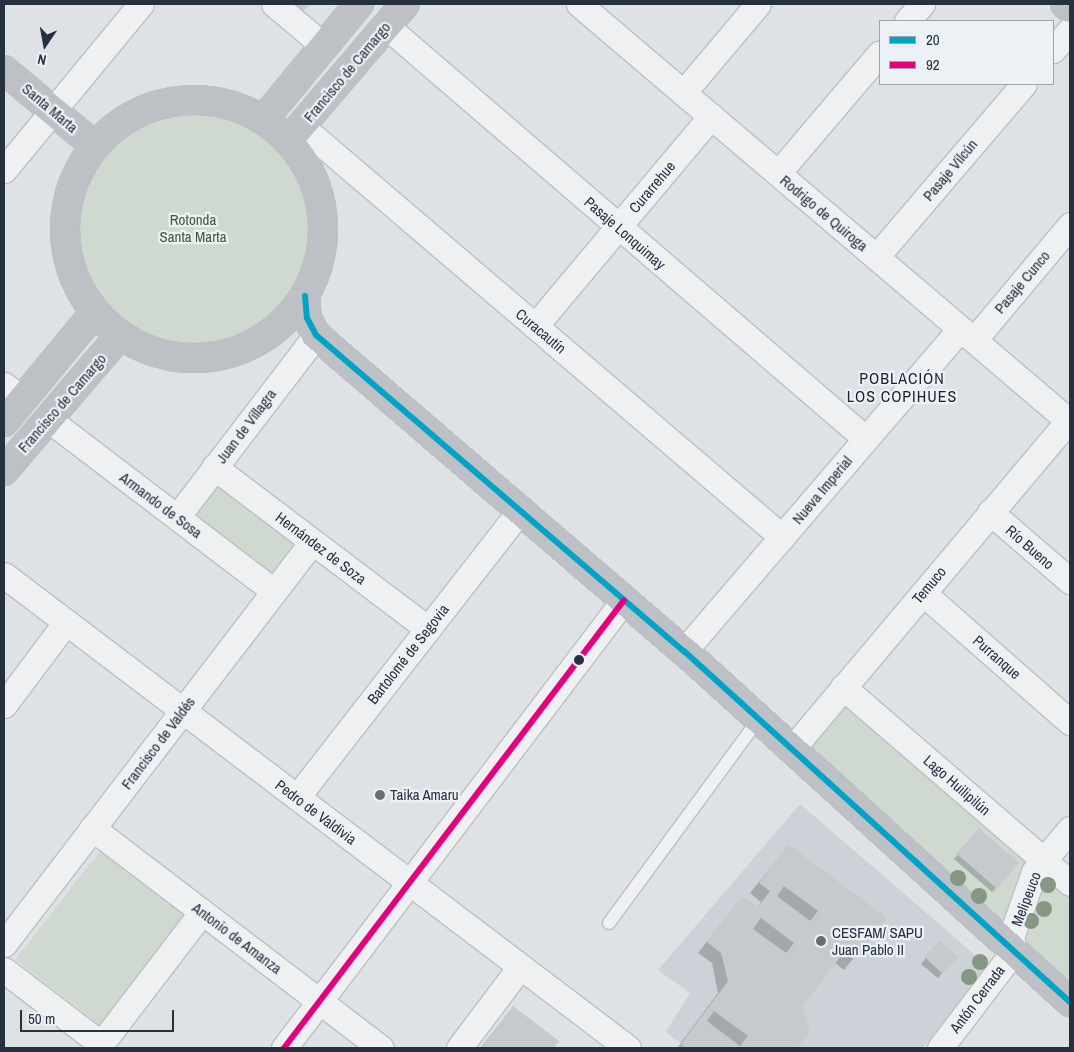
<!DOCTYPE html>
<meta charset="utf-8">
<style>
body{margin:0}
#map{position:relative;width:1074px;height:1052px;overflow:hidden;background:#dfe2e5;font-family:"Archivo Narrow",sans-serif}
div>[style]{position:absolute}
.built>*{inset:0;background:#cdd2d9}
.green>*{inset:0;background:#d0d9d0;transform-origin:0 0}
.round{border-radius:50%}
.shadow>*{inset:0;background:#0003}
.building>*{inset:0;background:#c7cacd;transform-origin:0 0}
.roads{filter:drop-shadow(1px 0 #bdc0c3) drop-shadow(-1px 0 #bdc0c3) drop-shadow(0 1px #bdc0c3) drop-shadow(0 -1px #bdc0c3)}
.lane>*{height:12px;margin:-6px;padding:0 6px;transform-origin:6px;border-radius:6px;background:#eff0f2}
.street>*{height:25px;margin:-12.5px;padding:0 12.5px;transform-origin:12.5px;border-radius:12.5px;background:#eff0f2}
.secondary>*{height:28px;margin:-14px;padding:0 14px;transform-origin:14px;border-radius:14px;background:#bdc1c5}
.secondary>.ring{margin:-14px;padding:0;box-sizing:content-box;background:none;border:28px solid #bdc1c5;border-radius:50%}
.bus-1>*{height:6px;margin:-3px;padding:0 3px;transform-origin:3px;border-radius:3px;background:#02a3c7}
.bus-2>*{height:6px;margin:-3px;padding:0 3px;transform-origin:3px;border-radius:3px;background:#e5007d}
.trees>*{width:16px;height:16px;margin:-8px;border-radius:50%;background:#869883}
.dots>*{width:14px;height:14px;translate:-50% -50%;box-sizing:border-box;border:2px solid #ecf1f5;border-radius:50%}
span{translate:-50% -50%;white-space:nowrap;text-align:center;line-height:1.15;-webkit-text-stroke:4.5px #ecf1f5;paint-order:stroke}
.street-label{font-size:15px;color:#26303e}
.park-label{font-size:15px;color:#3d5b33}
.poi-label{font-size:15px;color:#26303e}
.left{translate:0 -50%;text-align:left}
.neighbourhood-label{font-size:16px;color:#19212f;letter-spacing:1px}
.frame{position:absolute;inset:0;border:5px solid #26303e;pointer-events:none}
.legend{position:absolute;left:879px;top:20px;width:175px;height:65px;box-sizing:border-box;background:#ecf1f5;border:1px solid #9da4ac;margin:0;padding:6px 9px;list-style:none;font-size:15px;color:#26303e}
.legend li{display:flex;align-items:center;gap:10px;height:25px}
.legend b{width:25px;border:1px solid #9da4ac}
.north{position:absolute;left:20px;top:20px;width:50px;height:50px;-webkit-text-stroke:4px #ecf1f5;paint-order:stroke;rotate:192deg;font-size:14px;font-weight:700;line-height:20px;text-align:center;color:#26303e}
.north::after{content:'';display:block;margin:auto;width:18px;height:22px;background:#26303e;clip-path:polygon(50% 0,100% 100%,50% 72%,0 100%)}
.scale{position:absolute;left:20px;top:1010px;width:154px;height:22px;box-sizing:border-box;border:2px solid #26303e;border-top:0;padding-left:6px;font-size:15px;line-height:18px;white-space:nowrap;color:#26303e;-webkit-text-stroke:4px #ecf1f5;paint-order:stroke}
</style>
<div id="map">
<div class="built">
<div style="clip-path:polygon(800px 804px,988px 966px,923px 1048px,687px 1048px,666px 1032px,690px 993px,658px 970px)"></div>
</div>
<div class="green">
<div class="round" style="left:73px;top:108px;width:240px;height:240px"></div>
<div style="left:212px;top:478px;width:107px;height:45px;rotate:38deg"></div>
<div style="clip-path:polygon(841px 704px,1029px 863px,1003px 924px,806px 743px)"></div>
<div style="left:104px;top:846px;width:108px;height:144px;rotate:38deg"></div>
<div style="clip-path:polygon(1047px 875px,1070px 895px,1070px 994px,1018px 947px,1038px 878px)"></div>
</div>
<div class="shadow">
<div style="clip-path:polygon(285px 4px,308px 4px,298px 15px)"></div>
<div style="clip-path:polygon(974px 835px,997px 887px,992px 892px,954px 859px)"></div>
<div style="clip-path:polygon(788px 846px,885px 918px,844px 970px,834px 962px,802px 1006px,809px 1031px,796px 1048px,677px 1048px,718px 993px,712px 963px,698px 953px,742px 897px,757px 908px,761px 902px,750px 893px)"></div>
<div style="clip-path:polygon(935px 947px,942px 973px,938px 978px,921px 964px)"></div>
<div style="clip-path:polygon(513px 1007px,557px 1041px,552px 1048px,480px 1048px)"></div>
</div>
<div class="building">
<div style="clip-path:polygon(295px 4px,310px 4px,303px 11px)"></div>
<div style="left:979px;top:828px;width:53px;height:34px;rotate:41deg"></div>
<div style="clip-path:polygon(evenodd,788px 844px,887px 918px,855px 960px,844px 952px,803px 1006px,810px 1031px,797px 1048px,687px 1048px,681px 1044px,728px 981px,721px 953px,707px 942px,742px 896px,758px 907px,770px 891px,759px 883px,788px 844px,784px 886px,818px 911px,810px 921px,777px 896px,784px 886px,788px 844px,761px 918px,794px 943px,786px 953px,753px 929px,761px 918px,788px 844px,714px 1011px,748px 1036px,740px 1046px,707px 1021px,714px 1011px)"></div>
<div style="left:940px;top:940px;width:25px;height:23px;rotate:43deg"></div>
<div style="clip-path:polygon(513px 1006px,559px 1041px,554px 1048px,480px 1048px)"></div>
</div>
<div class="roads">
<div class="lane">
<div style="left:609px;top:923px;width:252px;rotate:-53.7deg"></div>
</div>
<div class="street">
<div style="left:274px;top:4px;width:65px;rotate:40deg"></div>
<div style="left:579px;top:4px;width:645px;rotate:40.41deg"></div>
<div style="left:907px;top:21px;width:23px;rotate:-49deg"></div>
<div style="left:386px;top:26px;width:633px;rotate:40.71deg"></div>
<div style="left:1053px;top:50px;width:26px;rotate:-50deg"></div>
<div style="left:683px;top:93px;width:116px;rotate:-49.9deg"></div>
<div style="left:301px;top:126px;width:633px;rotate:40.51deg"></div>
<div style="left:4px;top:170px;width:215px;rotate:-50.5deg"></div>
<div style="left:778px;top:173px;width:157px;rotate:-49.6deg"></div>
<div style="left:876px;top:257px;width:228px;rotate:-49.5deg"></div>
<div style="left:535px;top:326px;width:274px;rotate:-50deg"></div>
<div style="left:974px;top:340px;width:150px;rotate:-50.1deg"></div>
<div style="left:4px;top:385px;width:23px;rotate:38deg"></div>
<div style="left:48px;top:419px;width:284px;rotate:37.3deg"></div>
<div style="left:214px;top:467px;width:268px;rotate:37.1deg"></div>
<div style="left:990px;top:512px;width:106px;rotate:40.8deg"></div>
<div style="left:177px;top:517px;width:229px;rotate:-52.6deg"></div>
<div style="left:4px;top:575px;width:783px;rotate:37.16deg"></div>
<div style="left:923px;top:593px;width:196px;rotate:41.3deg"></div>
<div style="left:684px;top:651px;width:424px;rotate:-49.4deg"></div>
<div style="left:843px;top:687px;width:300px;rotate:40.8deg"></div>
<div style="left:4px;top:705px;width:104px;rotate:-53.2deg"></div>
<div style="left:791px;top:750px;width:433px;rotate:-49.9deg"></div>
<div style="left:297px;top:797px;width:363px;rotate:-52.1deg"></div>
<div style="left:92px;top:828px;width:363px;rotate:37.3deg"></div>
<div style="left:4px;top:944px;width:506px;rotate:-52.54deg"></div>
<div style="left:4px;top:970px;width:122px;rotate:37.3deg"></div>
<div style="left:98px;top:1048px;width:171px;rotate:-52.6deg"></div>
<div style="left:284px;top:1048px;width:562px;rotate:-52.8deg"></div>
<div style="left:459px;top:1048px;width:101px;rotate:-53deg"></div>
<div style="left:940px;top:1048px;width:122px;rotate:-52.7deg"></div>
<div style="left:1014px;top:951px;width:14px;rotate:-102deg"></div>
<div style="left:1011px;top:937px;width:69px;rotate:-70.5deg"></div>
<div style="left:1034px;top:872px;width:56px;rotate:-50.1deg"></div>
</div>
<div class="secondary">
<div style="left:1065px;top:4px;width:6px;rotate:39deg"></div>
<div style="left:4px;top:70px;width:119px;rotate:39.9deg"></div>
<div class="ring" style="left:65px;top:100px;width:230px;height:230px"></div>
<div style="left:263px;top:120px;width:151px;rotate:-50.4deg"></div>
<div style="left:288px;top:141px;width:180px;rotate:-49.5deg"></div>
<div style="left:305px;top:296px;width:22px;rotate:85deg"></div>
<div style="left:307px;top:318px;width:19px;rotate:62deg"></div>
<div style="left:316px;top:335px;width:485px;rotate:40.7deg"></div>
<div style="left:684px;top:651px;width:522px;rotate:42.28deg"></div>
<div style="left:4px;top:422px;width:143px;rotate:-50.4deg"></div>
<div style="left:4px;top:471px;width:179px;rotate:-49.5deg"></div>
</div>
</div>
<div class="bus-1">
<div style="left:305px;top:296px;width:22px;rotate:85deg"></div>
<div style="left:307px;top:318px;width:19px;rotate:62deg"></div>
<div style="left:316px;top:335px;width:485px;rotate:40.7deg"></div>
<div style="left:684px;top:651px;width:522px;rotate:42.28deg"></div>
</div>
<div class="bus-2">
<div style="left:284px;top:1048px;width:562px;rotate:-52.8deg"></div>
</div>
<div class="trees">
<div style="left:958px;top:878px"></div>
<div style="left:1048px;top:885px"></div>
<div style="left:979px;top:896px"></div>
<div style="left:1044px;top:909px"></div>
<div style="left:1031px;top:921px"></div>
<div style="left:980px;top:962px"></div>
<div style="left:969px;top:977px"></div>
</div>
<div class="dots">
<div style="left:579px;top:660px;background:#26303e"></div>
<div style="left:380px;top:795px;background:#676e78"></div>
<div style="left:821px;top:941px;background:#676e78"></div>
</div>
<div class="street-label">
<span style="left:347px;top:72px;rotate:-50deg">Francisco de Camargo</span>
<span style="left:50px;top:108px;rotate:40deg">Santa Marta</span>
<span style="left:950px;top:170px;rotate:-50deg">Pasaje Vilcún</span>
<span style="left:652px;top:187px;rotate:-50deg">Curarrehue</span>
<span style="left:824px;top:213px;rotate:40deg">Rodrigo de Quiroga</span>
<span style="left:625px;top:233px;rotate:41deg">Pasaje Lonquimay</span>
<span style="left:1022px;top:282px;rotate:-50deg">Pasaje Cunco</span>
<span style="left:541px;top:331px;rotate:40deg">Curacautín</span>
<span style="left:62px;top:403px;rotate:-49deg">Francisco de Camargo</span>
<span style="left:246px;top:426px;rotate:-53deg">Juan de Villagra</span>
<span style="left:822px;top:490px;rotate:-50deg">Nueva Imperial</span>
<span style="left:161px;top:505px;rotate:37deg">Armando de Sosa</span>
<span style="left:1030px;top:547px;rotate:41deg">Río Bueno</span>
<span style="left:321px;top:548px;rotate:37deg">Hernández de Soza</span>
<span style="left:929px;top:585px;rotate:-50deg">Temuco</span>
<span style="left:408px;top:654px;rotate:-52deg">Bartolomé de Segovia</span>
<span style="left:997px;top:657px;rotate:41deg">Purranque</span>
<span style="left:158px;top:743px;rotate:-53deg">Francisco de Valdés</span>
<span style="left:957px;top:785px;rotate:41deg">Lago Huilipilún</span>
<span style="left:316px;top:812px;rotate:37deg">Pedro de Valdivia</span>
<span style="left:1026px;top:899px;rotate:-69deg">Melipeuco</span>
<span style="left:237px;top:938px;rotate:37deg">Antonio de Amanza</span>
<span style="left:977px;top:999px;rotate:-53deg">Antón Cerrada</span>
</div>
<div class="park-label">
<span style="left:193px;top:228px">Rotonda<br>Santa Marta</span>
</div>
<div class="poi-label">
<span class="left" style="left:390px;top:795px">Taika Amaru</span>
<span class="left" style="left:832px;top:941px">CESFAM/ SAPU<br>Juan Pablo II</span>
</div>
<div class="neighbourhood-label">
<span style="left:902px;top:387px">POBLACIÓN<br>LOS COPIHUES</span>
</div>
<div class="frame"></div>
<ul class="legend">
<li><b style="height:6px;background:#02a3c7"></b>20</li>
<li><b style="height:6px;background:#e5007d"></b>92</li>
</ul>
<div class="north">N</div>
<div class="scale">50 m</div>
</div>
